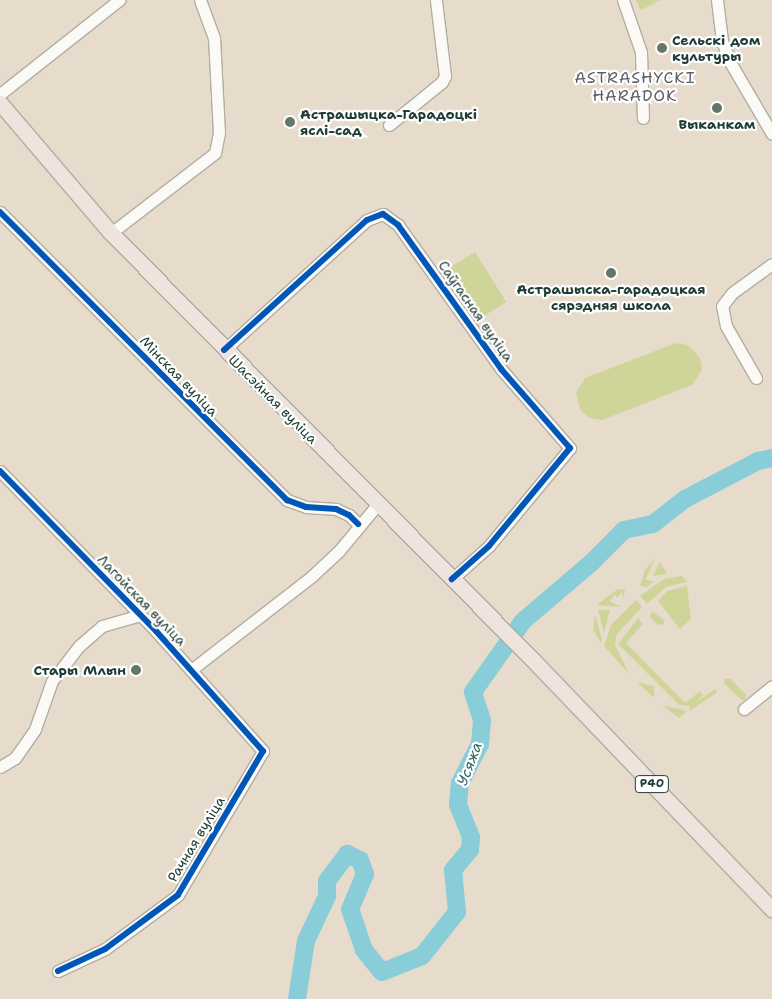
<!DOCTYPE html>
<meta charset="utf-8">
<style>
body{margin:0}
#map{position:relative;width:772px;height:999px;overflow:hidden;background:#e7dccc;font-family:"Shantell Sans",sans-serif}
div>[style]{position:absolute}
.green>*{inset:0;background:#cfd499;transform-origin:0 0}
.river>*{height:18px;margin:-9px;padding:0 9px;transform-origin:9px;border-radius:9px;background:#88cdd7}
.roads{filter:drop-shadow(1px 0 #b1aea3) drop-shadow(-1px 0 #b1aea3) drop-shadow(0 1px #b1aea3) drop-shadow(0 -1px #b1aea3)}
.minor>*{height:11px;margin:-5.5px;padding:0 5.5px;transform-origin:5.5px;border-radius:5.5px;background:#fbfaf7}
.major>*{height:15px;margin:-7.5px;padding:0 7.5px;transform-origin:7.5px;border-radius:7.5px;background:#eee4dd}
.cycleway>*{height:6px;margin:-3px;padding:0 3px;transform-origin:3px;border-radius:3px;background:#0057b8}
.dots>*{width:14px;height:14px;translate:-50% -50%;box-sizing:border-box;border:2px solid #fff;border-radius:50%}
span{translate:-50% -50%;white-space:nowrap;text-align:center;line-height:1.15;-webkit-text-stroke:4.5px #fff;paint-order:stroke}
.shield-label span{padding:1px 4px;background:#fff;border:1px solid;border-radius:4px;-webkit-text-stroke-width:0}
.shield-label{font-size:12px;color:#1f3d34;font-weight:700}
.poi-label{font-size:14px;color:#1f3d34;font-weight:700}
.left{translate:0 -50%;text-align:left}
.right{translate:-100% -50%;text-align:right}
.street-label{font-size:14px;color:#1f3d34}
.water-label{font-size:15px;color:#326666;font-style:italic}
.quarter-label{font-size:16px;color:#5d5e68;letter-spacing:1px}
</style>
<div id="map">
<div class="green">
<div style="clip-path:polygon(636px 0,661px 0,641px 10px)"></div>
<div style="left:475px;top:252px;width:59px;height:29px;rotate:58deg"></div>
<div style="clip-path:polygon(676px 343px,688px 345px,700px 358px,702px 370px,692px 385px,602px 420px,590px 418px,580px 410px,576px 393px,585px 378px)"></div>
<div style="clip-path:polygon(655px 559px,645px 580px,654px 581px,647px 587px,640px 586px,645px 570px)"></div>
<div style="clip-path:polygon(660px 562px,667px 574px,653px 576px)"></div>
<div style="clip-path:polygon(682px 576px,687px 582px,666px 587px,647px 604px,640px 596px,664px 579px)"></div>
<div style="clip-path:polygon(687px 586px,691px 619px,680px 629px,658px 601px,667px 591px)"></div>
<div style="clip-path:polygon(618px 589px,625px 589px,623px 600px,622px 591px,618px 598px,615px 595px,609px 601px,621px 607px,596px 605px)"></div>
<div style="clip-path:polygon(636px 600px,642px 607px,617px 634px,615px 645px,629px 674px,604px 646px,611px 625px)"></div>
<div style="clip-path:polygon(598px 610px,610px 610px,604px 633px)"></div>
<div style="clip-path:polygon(652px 611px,664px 620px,664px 624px,658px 625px,650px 617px)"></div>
<div style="clip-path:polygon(595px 615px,602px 639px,601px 643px,593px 630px)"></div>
<div style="clip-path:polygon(638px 618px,643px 624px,626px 643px,685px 703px,700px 691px,703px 695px,692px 706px,679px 705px,618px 644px)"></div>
<div style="clip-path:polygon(725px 679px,731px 679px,746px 695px,745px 700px,740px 699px,724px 683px)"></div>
<div style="clip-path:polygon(637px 682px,654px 686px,654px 698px)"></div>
<div style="left:715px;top:689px;width:4px;height:32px;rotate:56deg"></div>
<div style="clip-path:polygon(662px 705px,687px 711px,679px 718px)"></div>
</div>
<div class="river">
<div style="left:297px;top:999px;width:59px;rotate:-81.2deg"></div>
<div style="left:306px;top:941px;width:50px;rotate:-65deg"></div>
<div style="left:327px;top:896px;width:15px;rotate:-90deg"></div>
<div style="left:327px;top:881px;width:34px;rotate:-53deg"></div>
<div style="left:347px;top:854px;width:14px;rotate:25deg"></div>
<div style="left:360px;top:860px;width:15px;rotate:70deg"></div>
<div style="left:365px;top:874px;width:38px;rotate:113deg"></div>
<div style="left:350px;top:909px;width:43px;rotate:71.1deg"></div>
<div style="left:364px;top:950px;width:28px;rotate:51deg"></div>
<div style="left:382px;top:972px;width:43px;rotate:-21.8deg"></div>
<div style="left:422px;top:956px;width:56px;rotate:-51.5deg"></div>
<div style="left:457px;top:912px;width:42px;rotate:-95.4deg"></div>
<div style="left:453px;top:870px;width:26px;rotate:-50deg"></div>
<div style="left:470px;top:850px;width:13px;rotate:-86deg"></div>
<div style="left:471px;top:837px;width:35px;rotate:-112deg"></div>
<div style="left:458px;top:805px;width:22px;rotate:-85deg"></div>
<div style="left:460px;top:783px;width:44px;rotate:-62.9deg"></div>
<div style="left:480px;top:744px;width:24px;rotate:-85deg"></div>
<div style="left:482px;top:720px;width:29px;rotate:-108deg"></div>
<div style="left:473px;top:692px;width:87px;rotate:-54.8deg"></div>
<div style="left:523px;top:621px;width:88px;rotate:-40.4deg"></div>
<div style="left:590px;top:564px;width:48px;rotate:-45deg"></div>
<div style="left:624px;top:530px;width:30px;rotate:-12deg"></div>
<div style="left:653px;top:524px;width:41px;rotate:-38deg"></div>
<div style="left:685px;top:499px;width:82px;rotate:-27.5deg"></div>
<div style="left:758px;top:461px;width:14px;rotate:-12deg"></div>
</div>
<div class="roads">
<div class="minor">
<div style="left:623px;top:0;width:55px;rotate:70.9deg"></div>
<div style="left:641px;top:52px;width:66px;rotate:88.3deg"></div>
<div style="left:717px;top:0;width:41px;rotate:83deg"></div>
<div style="left:722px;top:41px;width:22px;rotate:69deg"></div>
<div style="left:730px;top:62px;width:83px;rotate:59.7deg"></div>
<div style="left:0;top:94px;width:152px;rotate:-38.3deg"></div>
<div style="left:389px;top:125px;width:68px;rotate:-39.1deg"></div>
<div style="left:442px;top:82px;width:7px;rotate:-63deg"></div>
<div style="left:445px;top:76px;width:77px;rotate:-96.8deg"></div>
<div style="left:0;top:212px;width:407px;rotate:45.1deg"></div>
<div style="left:287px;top:500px;width:20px;rotate:20deg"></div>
<div style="left:306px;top:507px;width:30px;rotate:4deg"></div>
<div style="left:336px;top:509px;width:14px;rotate:25deg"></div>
<div style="left:349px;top:515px;width:13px;rotate:45deg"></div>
<div style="left:111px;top:233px;width:131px;rotate:-37.6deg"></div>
<div style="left:215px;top:153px;width:20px;rotate:-79deg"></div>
<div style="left:219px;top:133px;width:95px;rotate:-93deg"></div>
<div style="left:214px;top:38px;width:40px;rotate:-110.2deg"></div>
<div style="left:224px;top:350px;width:193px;rotate:-42.3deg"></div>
<div style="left:367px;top:220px;width:17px;rotate:-21deg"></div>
<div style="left:383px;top:214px;width:19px;rotate:36deg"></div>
<div style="left:398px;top:225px;width:177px;rotate:54.4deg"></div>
<div style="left:501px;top:369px;width:105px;rotate:48.9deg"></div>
<div style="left:570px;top:448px;width:127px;rotate:129.6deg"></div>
<div style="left:489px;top:546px;width:50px;rotate:138.3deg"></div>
<div style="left:756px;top:378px;width:60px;rotate:-120deg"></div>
<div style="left:726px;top:326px;width:20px;rotate:-101deg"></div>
<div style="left:722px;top:306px;width:16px;rotate:-52deg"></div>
<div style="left:732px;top:293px;width:49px;rotate:-35.9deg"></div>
<div style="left:0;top:471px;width:223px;rotate:45.7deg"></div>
<div style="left:156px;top:631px;width:161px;rotate:48.3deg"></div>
<div style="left:263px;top:751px;width:167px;rotate:120.6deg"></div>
<div style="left:178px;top:895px;width:91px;rotate:143.5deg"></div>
<div style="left:105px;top:949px;width:52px;rotate:154.9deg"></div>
<div style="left:191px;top:670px;width:153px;rotate:-37.8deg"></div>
<div style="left:312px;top:576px;width:35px;rotate:-43deg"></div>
<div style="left:338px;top:552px;width:61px;rotate:-50.3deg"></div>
<div style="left:744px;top:709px;width:36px;rotate:-39deg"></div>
<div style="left:0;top:767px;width:17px;rotate:-31deg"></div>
<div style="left:15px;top:758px;width:35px;rotate:-55deg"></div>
<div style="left:35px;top:729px;width:51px;rotate:-70.5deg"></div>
<div style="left:52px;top:681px;width:44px;rotate:-52.4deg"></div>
<div style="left:79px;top:646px;width:30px;rotate:-41deg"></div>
<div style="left:102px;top:626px;width:40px;rotate:-16deg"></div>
</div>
<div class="major">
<div style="left:0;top:103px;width:171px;rotate:49.5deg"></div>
<div style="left:111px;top:233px;width:599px;rotate:45.34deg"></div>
<div style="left:532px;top:659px;width:347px;rotate:46.2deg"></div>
</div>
</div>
<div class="cycleway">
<div style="left:0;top:212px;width:407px;rotate:45.1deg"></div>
<div style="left:287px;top:500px;width:20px;rotate:20deg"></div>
<div style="left:306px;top:507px;width:30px;rotate:4deg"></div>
<div style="left:336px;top:509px;width:14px;rotate:25deg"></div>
<div style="left:349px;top:515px;width:13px;rotate:45deg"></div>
<div style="left:224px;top:350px;width:193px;rotate:-42.3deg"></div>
<div style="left:367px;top:220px;width:17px;rotate:-21deg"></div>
<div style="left:383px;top:214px;width:19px;rotate:36deg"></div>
<div style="left:398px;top:225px;width:177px;rotate:54.4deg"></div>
<div style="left:501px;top:369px;width:105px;rotate:48.9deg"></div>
<div style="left:570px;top:448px;width:127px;rotate:129.6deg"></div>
<div style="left:489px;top:546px;width:50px;rotate:138.3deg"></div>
<div style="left:0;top:471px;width:223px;rotate:45.7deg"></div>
<div style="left:156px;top:631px;width:161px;rotate:48.3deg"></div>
<div style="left:263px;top:751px;width:167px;rotate:120.6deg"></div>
<div style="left:178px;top:895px;width:91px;rotate:143.5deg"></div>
<div style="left:105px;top:949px;width:52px;rotate:154.9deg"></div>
</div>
<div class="dots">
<div style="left:662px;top:48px;background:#657569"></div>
<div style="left:717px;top:108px;background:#657569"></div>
<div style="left:290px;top:122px;background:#657569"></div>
<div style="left:611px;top:273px;background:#657569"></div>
<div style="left:136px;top:670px;background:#657569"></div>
</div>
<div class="shield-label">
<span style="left:652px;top:784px">Р40</span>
</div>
<div class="poi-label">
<span class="left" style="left:672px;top:48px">Сельскі дом<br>культуры</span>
<span class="left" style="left:300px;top:122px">Астрашыцка-Гарадоцкі<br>яслі-сад</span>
<span style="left:717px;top:124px">Выканкам</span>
<span style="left:611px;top:297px">Астрашыска-гарадоцкая<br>сярэдняя школа</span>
<span class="right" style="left:126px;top:670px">Стары Млын</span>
</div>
<div class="street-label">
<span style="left:476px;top:311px;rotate:55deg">Саўгасная вуліца</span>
<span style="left:179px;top:376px;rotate:46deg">Мінская вуліца</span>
<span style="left:273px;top:399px;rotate:45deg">Шасэйная вуліца</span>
<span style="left:142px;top:600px;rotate:46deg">Лагойская вуліца</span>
<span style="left:196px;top:839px;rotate:-59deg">Рачная вуліца</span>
</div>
<div class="water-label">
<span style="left:470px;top:764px;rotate:-69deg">Усяжа</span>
</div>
<div class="quarter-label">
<span style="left:635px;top:87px">ASTRASHYCKI<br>HARADOK</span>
</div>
</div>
